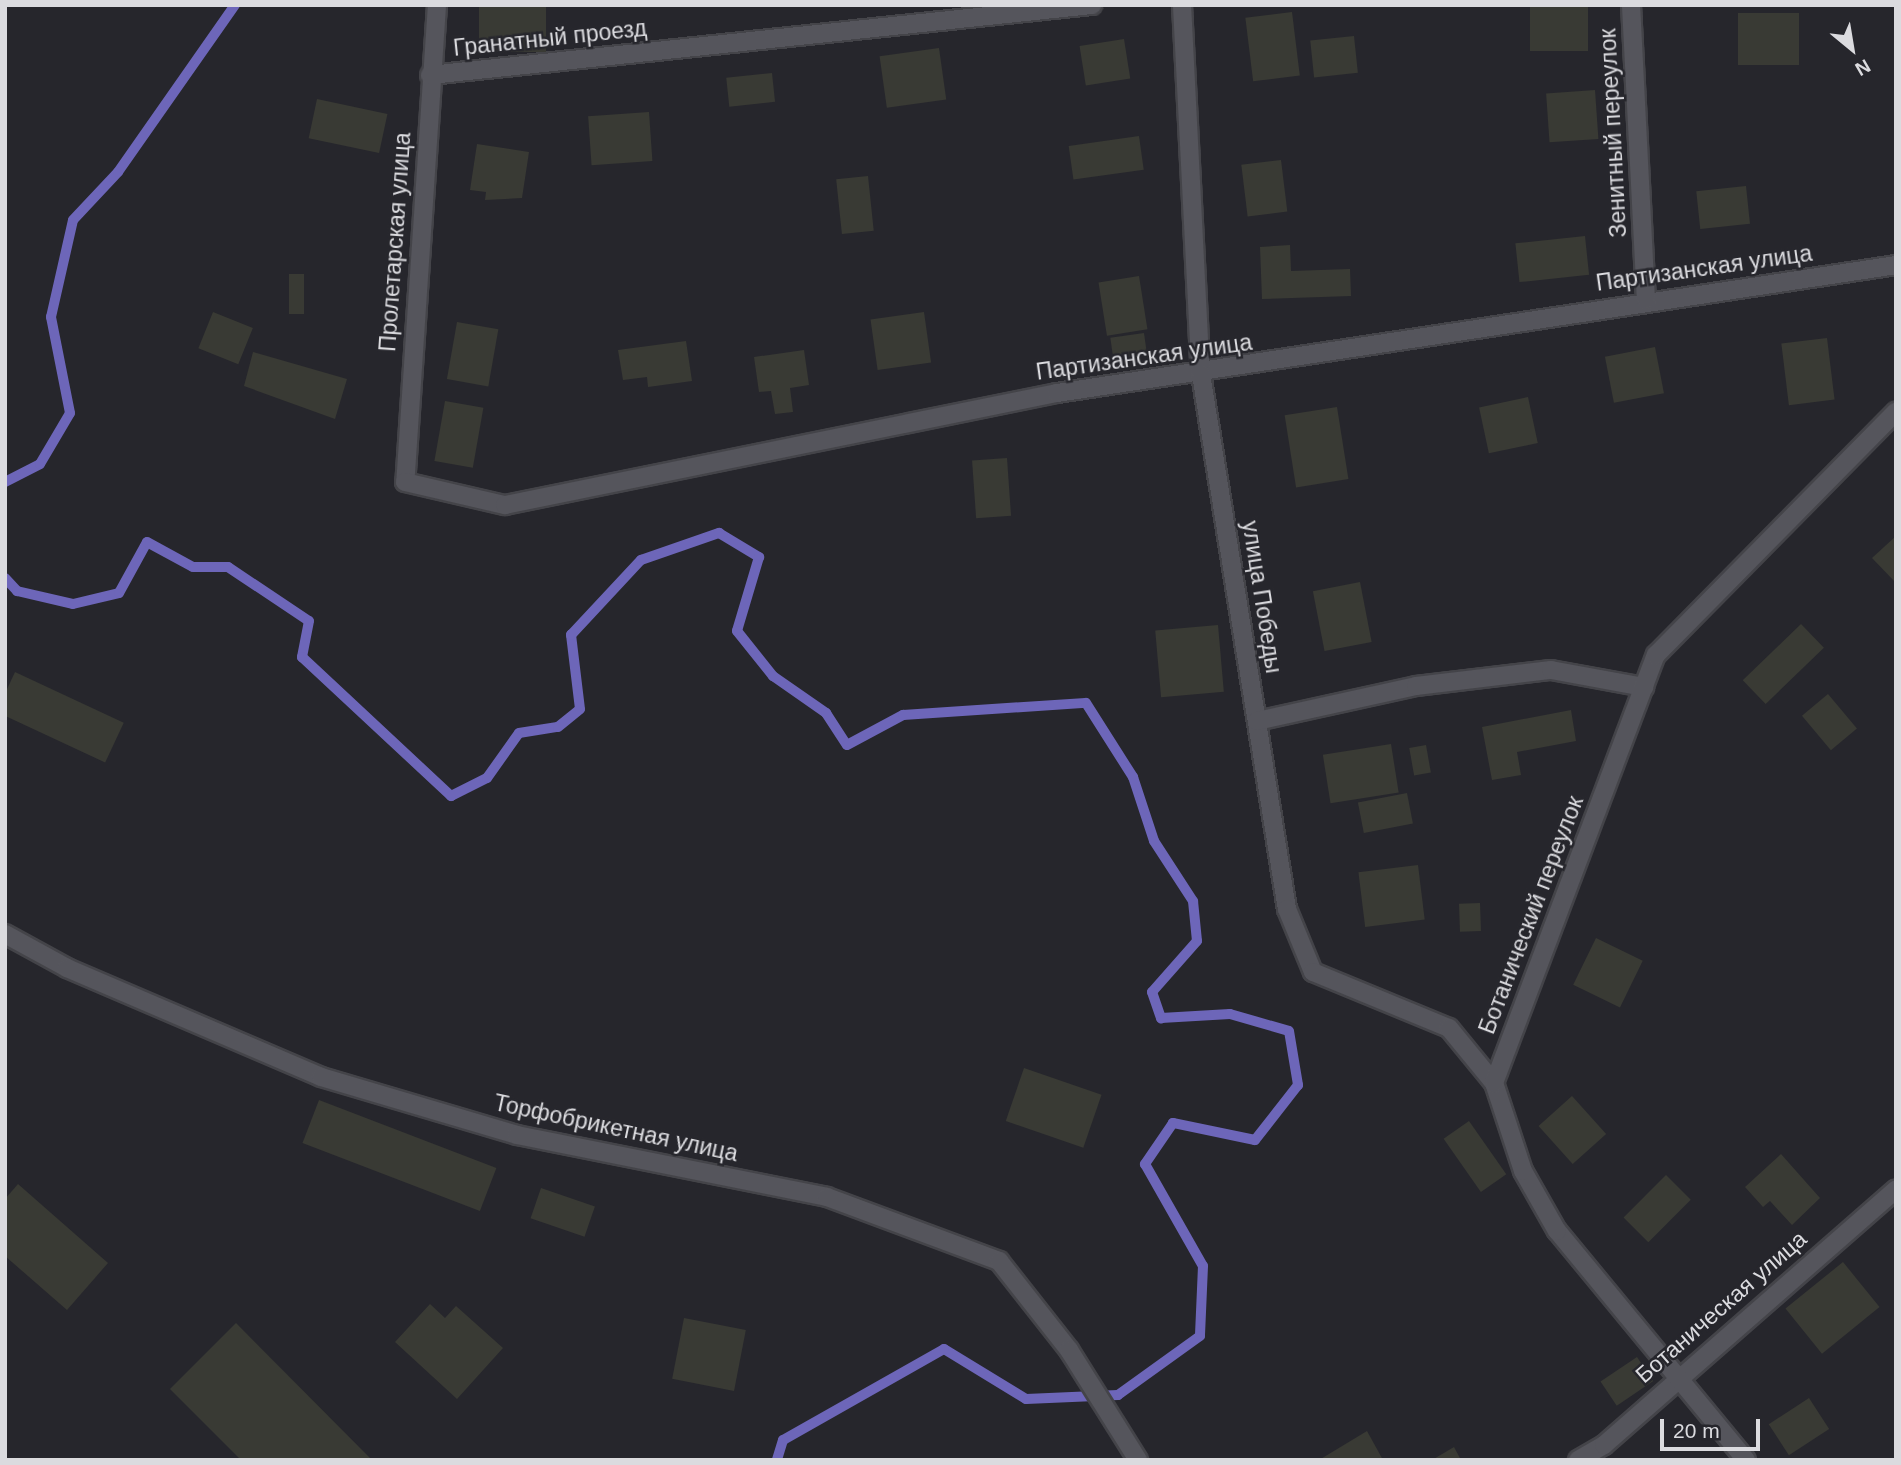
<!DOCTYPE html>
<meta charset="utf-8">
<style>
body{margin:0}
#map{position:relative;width:1901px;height:1465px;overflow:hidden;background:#26262c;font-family:Arial,sans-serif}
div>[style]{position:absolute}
.stream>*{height:10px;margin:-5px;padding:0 5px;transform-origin:5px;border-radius:5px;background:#6d66b9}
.building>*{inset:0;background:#393a34;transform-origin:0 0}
.roads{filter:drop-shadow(2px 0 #444449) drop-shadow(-2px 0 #444449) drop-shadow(0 2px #444449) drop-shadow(0 -2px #444449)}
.minor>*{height:18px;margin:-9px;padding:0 9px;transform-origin:9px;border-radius:9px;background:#55555c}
span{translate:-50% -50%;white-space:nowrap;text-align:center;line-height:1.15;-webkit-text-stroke:5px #26262c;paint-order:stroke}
.street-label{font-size:23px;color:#dbdbdf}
.frame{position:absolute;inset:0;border:7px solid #dbdbdf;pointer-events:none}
.north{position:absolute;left:1817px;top:14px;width:70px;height:70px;-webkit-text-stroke:5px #26262c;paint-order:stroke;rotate:150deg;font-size:19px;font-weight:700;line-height:28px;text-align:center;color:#dbdbdf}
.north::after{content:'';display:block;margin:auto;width:24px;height:32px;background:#dbdbdf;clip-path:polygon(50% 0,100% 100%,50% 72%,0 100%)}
.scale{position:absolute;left:1660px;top:1419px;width:100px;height:32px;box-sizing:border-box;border:4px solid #dbdbdf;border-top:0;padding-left:9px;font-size:21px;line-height:24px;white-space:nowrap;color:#dbdbdf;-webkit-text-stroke:5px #26262c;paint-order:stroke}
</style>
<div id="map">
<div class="stream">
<div style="left:5px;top:482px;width:39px;rotate:-27deg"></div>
<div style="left:40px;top:464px;width:59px;rotate:-59.5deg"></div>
<div style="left:70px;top:413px;width:98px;rotate:-101.2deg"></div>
<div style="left:51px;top:317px;width:99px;rotate:-77.2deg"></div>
<div style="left:73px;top:220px;width:66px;rotate:-46.8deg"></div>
<div style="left:118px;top:172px;width:204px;rotate:-55deg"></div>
<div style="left:5px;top:578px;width:18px;rotate:47deg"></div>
<div style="left:17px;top:591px;width:57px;rotate:13.1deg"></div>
<div style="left:73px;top:604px;width:47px;rotate:-13.4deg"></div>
<div style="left:119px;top:593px;width:58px;rotate:-61.2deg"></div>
<div style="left:147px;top:542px;width:52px;rotate:28.5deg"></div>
<div style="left:193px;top:567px;width:35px"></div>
<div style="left:228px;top:567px;width:97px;rotate:33.7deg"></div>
<div style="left:309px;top:621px;width:37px;rotate:101deg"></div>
<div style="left:302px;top:657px;width:204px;rotate:43deg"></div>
<div style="left:451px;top:796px;width:40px;rotate:-26.6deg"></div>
<div style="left:487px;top:778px;width:55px;rotate:-54.6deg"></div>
<div style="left:519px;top:733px;width:39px;rotate:-9deg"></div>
<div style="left:558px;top:727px;width:28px;rotate:-39deg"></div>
<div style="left:580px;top:709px;width:75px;rotate:-96.9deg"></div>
<div style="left:571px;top:635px;width:103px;rotate:-47deg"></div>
<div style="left:641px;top:560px;width:83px;rotate:-19.1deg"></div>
<div style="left:719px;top:533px;width:47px;rotate:31deg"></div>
<div style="left:759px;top:557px;width:77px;rotate:106.6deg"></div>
<div style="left:737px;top:631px;width:58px;rotate:51.3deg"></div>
<div style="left:773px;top:676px;width:65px;rotate:34.9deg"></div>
<div style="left:826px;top:713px;width:38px;rotate:57deg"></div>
<div style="left:847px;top:745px;width:64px;rotate:-28.2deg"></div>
<div style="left:903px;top:715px;width:183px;rotate:-3.8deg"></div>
<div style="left:1086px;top:703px;width:88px;rotate:57.6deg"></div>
<div style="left:1133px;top:777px;width:67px;rotate:71.8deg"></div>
<div style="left:1154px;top:841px;width:72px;rotate:57deg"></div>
<div style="left:1193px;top:901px;width:40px;rotate:84.3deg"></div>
<div style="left:1197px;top:941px;width:68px;rotate:131.4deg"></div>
<div style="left:1152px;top:992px;width:28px;rotate:71deg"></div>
<div style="left:1161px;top:1018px;width:69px;rotate:-3.3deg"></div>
<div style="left:1230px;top:1014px;width:61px;rotate:16.1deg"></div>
<div style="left:1289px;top:1031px;width:55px;rotate:80.5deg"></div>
<div style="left:1298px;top:1085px;width:70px;rotate:128deg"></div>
<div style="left:1255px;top:1140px;width:84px;rotate:-168.3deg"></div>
<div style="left:1173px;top:1123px;width:50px;rotate:124.3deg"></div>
<div style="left:1145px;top:1164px;width:117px;rotate:60.4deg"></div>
<div style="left:1203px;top:1266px;width:70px;rotate:92.5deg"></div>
<div style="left:1200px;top:1336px;width:101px;rotate:144.3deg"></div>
<div style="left:1118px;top:1395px;width:92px;rotate:177.5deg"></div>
<div style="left:1026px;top:1399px;width:96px;rotate:-148.6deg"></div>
<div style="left:944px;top:1349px;width:185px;rotate:150.5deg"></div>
<div style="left:783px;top:1440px;width:21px;rotate:107deg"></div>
</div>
<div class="building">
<div style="left:479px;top:5px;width:67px;height:47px"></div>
<div style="left:1530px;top:5px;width:58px;height:46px"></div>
<div style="left:1292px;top:12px;width:64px;height:47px;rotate:83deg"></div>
<div style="left:1738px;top:13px;width:61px;height:52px"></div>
<div style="left:1354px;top:36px;width:37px;height:44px;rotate:84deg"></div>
<div style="left:1124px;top:39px;width:40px;height:45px;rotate:81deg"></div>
<div style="left:939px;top:48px;width:52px;height:60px;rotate:82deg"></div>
<div style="left:772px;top:73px;width:29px;height:46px;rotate:84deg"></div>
<div style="left:1595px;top:90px;width:49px;height:49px;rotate:86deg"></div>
<div style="left:317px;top:99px;width:72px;height:40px;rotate:12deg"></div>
<div style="left:649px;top:112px;width:49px;height:61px;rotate:86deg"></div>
<div style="left:1139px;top:136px;width:34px;height:71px;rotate:82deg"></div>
<div style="clip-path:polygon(477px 144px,529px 152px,522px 198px,485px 200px,486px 192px,470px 190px)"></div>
<div style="left:1281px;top:160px;width:52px;height:40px;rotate:83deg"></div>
<div style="left:868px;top:176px;width:55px;height:32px;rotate:84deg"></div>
<div style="left:1746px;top:186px;width:38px;height:50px;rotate:84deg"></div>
<div style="left:1585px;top:236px;width:39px;height:70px;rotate:84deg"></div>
<div style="clip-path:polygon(1290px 245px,1291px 271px,1350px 269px,1351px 296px,1262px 299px,1260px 247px)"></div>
<div style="left:289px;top:274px;width:15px;height:40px"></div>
<div style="left:1139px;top:276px;width:54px;height:41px;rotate:81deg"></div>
<div style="left:213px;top:312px;width:43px;height:39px;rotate:22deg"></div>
<div style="left:924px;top:312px;width:51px;height:54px;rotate:82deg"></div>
<div style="left:457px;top:322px;width:42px;height:58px;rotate:10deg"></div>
<div style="left:1144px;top:333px;width:22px;height:34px;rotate:82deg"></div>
<div style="left:1827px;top:338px;width:62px;height:46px;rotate:83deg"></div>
<div style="clip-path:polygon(686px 341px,692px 381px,648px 387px,647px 377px,623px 380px,618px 350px)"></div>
<div style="left:1655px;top:347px;width:47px;height:51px;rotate:79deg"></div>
<div style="clip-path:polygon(804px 350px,809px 385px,790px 388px,793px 412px,775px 414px,771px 391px,759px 392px,754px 357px)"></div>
<div style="clip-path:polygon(253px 352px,347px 379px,335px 419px,244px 386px)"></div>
<div style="left:1528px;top:397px;width:47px;height:50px;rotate:78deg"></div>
<div style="left:445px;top:401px;width:39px;height:61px;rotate:10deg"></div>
<div style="left:1337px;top:407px;width:73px;height:53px;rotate:81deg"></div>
<div style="left:1007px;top:458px;width:58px;height:35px;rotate:86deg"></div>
<div style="clip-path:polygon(1896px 536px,1896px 583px,1872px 558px)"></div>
<div style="left:1360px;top:582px;width:61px;height:48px;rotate:79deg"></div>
<div style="left:1801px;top:624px;width:33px;height:81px;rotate:46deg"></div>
<div style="left:1218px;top:625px;width:67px;height:63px;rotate:85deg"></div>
<div style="left:15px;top:672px;width:120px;height:44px;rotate:25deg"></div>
<div style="left:1828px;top:694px;width:45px;height:34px;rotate:50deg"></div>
<div style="clip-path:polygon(1571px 710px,1576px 741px,1517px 752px,1521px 775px,1492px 780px,1482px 727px)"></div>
<div style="left:1391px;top:744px;width:49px;height:69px;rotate:81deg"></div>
<div style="left:1426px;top:745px;width:28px;height:17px;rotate:80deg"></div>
<div style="left:1407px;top:793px;width:31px;height:50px;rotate:79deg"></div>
<div style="left:1418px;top:865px;width:55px;height:60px;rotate:83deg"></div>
<div style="left:1480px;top:903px;width:28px;height:21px;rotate:88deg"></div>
<div style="left:1596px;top:938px;width:52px;height:52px;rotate:26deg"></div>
<div style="left:1024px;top:1068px;width:82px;height:56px;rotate:19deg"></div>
<div style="left:1572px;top:1096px;width:51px;height:45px;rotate:48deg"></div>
<div style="left:319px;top:1100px;width:190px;height:46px;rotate:21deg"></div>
<div style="left:1469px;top:1121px;width:65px;height:31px;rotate:55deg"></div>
<div style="clip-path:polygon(1781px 1154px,1820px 1198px,1792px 1225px,1770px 1201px,1763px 1207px,1745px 1187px)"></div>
<div style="left:1666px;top:1175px;width:35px;height:60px;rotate:45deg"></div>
<div style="clip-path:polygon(18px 1184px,108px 1263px,67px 1310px,5px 1256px,5px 1199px)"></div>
<div style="left:541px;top:1188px;width:57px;height:32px;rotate:19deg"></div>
<div style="left:1843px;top:1262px;width:58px;height:74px;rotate:51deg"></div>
<div style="clip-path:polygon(430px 1304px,445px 1318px,456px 1306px,503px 1348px,457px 1399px,395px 1342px)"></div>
<div style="left:684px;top:1318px;width:63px;height:62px;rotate:11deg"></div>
<div style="clip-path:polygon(236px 1323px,372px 1460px,241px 1460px,170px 1389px)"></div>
<div style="left:1637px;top:1357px;width:29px;height:44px;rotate:56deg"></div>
<div style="left:1809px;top:1398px;width:37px;height:48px;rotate:57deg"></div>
<div style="clip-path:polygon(1367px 1431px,1383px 1460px,1319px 1460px)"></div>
<div style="clip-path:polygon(1454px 1447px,1461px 1460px,1432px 1460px)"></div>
</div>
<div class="roads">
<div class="minor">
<div style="left:437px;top:5px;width:478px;rotate:93.8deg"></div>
<div style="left:405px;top:482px;width:103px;rotate:13deg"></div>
<div style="left:505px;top:505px;width:563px;rotate:-11.47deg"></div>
<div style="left:1057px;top:393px;width:849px;rotate:-8.67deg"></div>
<div style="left:1182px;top:5px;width:369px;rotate:87.1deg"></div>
<div style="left:1201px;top:374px;width:542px;rotate:80.87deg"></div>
<div style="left:1287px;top:909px;width:68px;rotate:67.6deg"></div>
<div style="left:1313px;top:972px;width:147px;rotate:22.4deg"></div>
<div style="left:1449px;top:1028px;width:71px;rotate:50.7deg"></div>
<div style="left:1631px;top:5px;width:295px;rotate:87.1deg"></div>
<div style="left:430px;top:75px;width:666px;rotate:-6.04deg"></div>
<div style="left:1257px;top:721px;width:163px;rotate:-12.4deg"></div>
<div style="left:1416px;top:686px;width:136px;rotate:-6.8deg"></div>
<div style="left:1551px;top:670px;width:95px;rotate:10.4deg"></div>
<div style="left:5px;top:934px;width:71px;rotate:28.7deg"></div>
<div style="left:67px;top:968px;width:276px;rotate:23.2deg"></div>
<div style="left:321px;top:1077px;width:204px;rotate:16.5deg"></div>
<div style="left:517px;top:1135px;width:316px;rotate:11.3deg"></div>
<div style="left:827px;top:1197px;width:184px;rotate:20.4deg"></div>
<div style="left:999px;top:1261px;width:113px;rotate:51.8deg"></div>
<div style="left:1069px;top:1350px;width:130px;rotate:57.9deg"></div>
<div style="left:1578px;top:1460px;width:30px;rotate:-30deg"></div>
<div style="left:1604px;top:1445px;width:388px;rotate:-41.2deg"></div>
<div style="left:1746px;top:1460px;width:297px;rotate:-129.5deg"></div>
<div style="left:1557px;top:1231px;width:69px;rotate:-119.5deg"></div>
<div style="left:1523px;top:1171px;width:93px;rotate:-108.2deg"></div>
<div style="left:1494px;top:1083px;width:458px;rotate:-69.3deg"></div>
<div style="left:1656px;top:655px;width:342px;rotate:-45.4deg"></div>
</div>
</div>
<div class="street-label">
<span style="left:550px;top:38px;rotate:-6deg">Гранатный проезд</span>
<span style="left:1613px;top:133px;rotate:-93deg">Зенитный переулок</span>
<span style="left:395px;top:242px;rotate:-86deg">Пролетарская улица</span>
<span style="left:1704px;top:268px;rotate:-8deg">Партизанская улица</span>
<span style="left:1144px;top:357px;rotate:-8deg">Партизанская улица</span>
<span style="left:1262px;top:597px;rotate:81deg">улица Победы</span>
<span style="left:1531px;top:915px;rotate:-69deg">Ботанический переулок</span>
<span style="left:616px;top:1128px;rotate:12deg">Торфобрикетная улица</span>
<span style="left:1721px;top:1307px;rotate:-41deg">Ботаническая улица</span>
</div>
<div class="frame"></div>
<div class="north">N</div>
<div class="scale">20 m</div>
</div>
